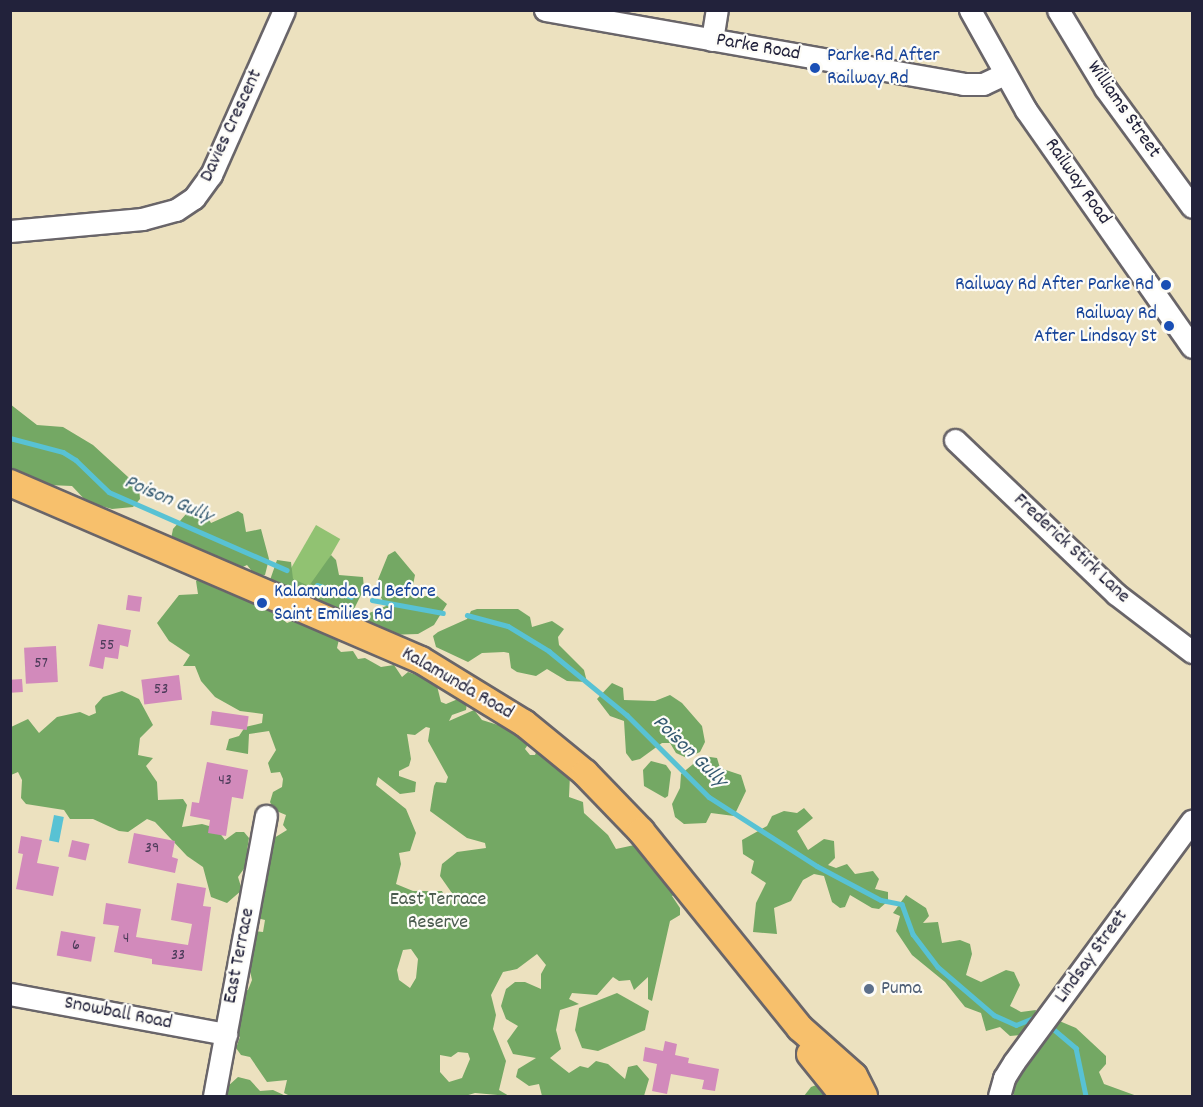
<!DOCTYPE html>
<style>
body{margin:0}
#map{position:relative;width:1203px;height:1107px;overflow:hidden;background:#ece1bf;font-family:Dekko,sans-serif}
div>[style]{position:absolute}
.green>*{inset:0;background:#91c272;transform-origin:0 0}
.forest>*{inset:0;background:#74a864}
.water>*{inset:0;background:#58c2d4;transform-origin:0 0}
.stream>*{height:4.5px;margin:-2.25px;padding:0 2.25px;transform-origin:2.25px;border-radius:2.25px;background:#58c2d4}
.building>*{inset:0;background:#d28abb;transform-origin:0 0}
.roads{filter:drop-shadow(2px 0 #696569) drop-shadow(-2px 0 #696569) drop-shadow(0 2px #696569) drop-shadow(0 -2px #696569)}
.minor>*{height:21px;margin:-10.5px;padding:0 10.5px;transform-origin:10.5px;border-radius:10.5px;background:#fff}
.major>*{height:26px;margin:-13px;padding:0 13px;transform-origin:13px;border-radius:13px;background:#f7c06c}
.dots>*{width:16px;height:16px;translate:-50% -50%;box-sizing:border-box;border:3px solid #fdfcf7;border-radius:50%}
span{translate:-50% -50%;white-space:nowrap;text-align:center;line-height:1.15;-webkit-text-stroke:4.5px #fdfcf7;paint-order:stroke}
.number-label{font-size:16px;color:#4e3c5b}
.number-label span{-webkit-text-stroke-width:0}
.street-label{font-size:20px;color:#22223b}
.transit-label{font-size:20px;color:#164399}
.left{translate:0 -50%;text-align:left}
.right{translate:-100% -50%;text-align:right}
.park-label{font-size:20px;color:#495a4e}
.service-label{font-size:20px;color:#4e5e75}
.water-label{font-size:21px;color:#355a71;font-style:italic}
.frame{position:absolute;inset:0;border:12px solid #22223b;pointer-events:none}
</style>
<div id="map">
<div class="green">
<div style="left:316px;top:525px;width:28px;height:62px;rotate:30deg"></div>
</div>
<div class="forest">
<div style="clip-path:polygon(10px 404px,37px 425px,63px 427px,93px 445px,139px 487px,140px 499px,133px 507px,112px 509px,87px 502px,72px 486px,25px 484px,11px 477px)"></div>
<div style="clip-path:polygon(193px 506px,204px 511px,211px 523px,238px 511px,243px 514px,246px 532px,261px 529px,269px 559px,265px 575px,255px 575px,247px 565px,230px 573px,208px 557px,206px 551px,202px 553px,170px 544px,173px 529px)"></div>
<div style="clip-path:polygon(395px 551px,415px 575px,412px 590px,417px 597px,436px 595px,447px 604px,434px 625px,418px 634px,387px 635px,366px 625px,367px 614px,386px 606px,376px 589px,377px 582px,388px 555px)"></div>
<div style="clip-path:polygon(331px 555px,336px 560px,339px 575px,363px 577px,364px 589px,351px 615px,343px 616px,273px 588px,270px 580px,277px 560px,291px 562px,293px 579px,309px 586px)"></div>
<div style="clip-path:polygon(evenodd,202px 577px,224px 592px,238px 592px,278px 614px,287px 623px,297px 619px,340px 635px,337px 648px,341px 652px,353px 651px,358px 659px,365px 658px,381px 667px,394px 665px,402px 677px,408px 672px,425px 678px,437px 686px,441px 702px,446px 704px,458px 699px,467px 703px,466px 710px,452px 715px,449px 721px,474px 710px,482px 720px,514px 730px,529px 743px,525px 749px,530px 755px,535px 755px,537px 750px,570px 775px,569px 797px,583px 802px,584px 813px,608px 835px,616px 849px,639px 844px,676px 894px,672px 896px,680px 908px,680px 915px,670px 921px,652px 1001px,648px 999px,648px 977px,634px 990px,630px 980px,619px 981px,613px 977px,597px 995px,572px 993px,569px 999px,579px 1004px,560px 1010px,556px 1030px,561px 1049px,550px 1058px,569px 1073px,580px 1066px,588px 1068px,596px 1061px,608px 1064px,625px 1079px,628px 1067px,637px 1065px,649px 1079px,644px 1096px,542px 1096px,539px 1084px,529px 1086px,516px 1077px,518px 1069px,536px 1058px,513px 1054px,507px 1041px,518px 1026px,506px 1019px,501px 1006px,506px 989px,515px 982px,525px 982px,541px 989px,541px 974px,546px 965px,537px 954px,517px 969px,503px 972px,491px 995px,496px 1015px,493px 1029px,506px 1061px,499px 1090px,509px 1096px,475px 1093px,465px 1096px,290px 1096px,284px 1093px,287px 1080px,267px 1082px,250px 1057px,241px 1055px,236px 1048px,240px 1037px,234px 1033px,242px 991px,248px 990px,252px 980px,249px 966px,254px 931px,263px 932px,265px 920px,257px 918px,264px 898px,260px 891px,266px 891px,264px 873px,274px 838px,287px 830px,283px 825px,286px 815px,274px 810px,270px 802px,273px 792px,282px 787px,283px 779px,280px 772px,271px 773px,268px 763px,276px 750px,269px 731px,249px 734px,248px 754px,226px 750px,229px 739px,239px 736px,245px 727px,262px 723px,263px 714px,240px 711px,215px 697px,201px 681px,195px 666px,183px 666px,190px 655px,169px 641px,157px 623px,179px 595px,198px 594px,196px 581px,202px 577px,426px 727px,430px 728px,428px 741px,448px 777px,446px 783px,436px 782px,434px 786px,430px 811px,467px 838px,485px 843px,486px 848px,457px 852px,442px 864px,440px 876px,454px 896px,448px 904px,442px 891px,413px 891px,396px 884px,401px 864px,399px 853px,410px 851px,416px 833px,406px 809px,376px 785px,378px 777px,400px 794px,415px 792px,416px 782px,399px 776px,399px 771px,409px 766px,411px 759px,407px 734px,415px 735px,426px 727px,202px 577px,411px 949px,418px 959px,416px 978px,410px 988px,399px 980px,397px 970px,403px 950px,411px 949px,202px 577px,458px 1052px,468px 1053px,470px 1059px,462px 1078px,449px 1082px,440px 1072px,440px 1055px,451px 1057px,458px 1052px)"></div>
<div style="clip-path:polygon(477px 609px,518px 609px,530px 617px,532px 627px,552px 621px,564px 629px,558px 637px,559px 645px,584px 670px,587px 682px,567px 681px,547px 669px,536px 676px,517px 672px,511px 668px,509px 653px,504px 652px,482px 653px,468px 662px,436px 647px,433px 636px,438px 632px,467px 619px,471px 611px)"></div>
<div style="clip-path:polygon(612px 683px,623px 688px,624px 700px,655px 701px,670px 695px,682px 703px,702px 726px,705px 742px,700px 752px,687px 758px,676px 753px,670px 743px,662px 743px,640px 759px,632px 761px,626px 753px,624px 721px,610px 716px,597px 699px)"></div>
<div style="clip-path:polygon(122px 691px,139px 699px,153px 725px,140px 738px,138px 755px,153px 758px,146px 766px,157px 782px,158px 800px,183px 799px,187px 805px,182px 827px,202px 824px,216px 828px,225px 840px,236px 832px,244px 832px,249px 838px,247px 851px,253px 856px,238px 877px,242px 890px,227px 903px,211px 897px,203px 867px,187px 856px,155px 822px,147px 819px,128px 832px,119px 831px,93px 819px,70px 819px,64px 810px,26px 804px,21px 798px,22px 780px,18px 772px,11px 775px,11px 727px,28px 719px,39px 733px,57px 717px,80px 712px,89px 716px,96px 713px,95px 706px,103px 697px)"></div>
<div style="clip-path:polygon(703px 756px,717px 758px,720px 768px,741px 775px,746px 791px,734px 816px,711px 813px,706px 823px,684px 824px,675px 817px,672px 804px,680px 788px,681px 774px)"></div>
<div style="clip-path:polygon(651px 761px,666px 765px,671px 772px,668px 796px,665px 798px,644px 786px,643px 770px)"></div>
<div style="clip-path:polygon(804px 808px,813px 818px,797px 831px,808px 850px,824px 839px,834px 841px,835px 858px,828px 865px,836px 868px,847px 864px,855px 874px,873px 871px,879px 879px,875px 889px,888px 892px,888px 901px,879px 909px,872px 908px,850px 895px,845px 907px,840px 908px,832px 902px,824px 876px,814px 874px,803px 880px,791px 901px,774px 908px,777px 934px,753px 932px,756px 903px,766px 883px,751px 873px,754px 861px,743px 854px,742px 840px,767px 826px,772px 816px,784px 811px,797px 813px)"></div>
<div style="clip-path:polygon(906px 895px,926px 908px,929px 916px,923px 923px,938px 922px,942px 943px,960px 940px,970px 944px,972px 954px,966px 975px,981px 982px,1006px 970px,1014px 972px,1020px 985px,1010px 1006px,1021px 1012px,1036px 1010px,1033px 1023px,1022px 1035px,1010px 1036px,1000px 1027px,986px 1031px,981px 1013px,965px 1007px,945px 982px,912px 955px,896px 931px,900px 916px,893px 913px)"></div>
<div style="clip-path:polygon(617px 993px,649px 1011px,645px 1030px,598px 1051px,582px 1048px,575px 1030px,579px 1008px)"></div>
<div style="clip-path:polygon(1057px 1020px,1076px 1028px,1106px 1056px,1106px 1064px,1099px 1072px,1104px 1084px,1137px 1096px,1014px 1096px,1012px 1080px)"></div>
<div style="clip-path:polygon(238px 1077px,250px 1080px,260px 1091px,273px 1090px,286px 1096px,217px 1096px)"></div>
<div style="clip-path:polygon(830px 1080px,849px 1096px,804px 1096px,811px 1087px)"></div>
</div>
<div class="water">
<div style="left:54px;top:815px;width:10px;height:26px;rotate:11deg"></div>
</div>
<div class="stream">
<div style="left:10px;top:438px;width:55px;rotate:14.8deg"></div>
<div style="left:63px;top:452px;width:15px;rotate:32deg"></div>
<div style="left:76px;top:460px;width:46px;rotate:44.1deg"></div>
<div style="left:109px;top:492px;width:194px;rotate:23.7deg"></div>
<div style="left:317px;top:585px;width:36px;rotate:19deg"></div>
<div style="left:372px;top:600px;width:72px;rotate:10.4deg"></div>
<div style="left:467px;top:615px;width:42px;rotate:15deg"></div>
<div style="left:508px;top:626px;width:48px;rotate:31.4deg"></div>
<div style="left:549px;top:651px;width:101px;rotate:39.4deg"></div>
<div style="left:627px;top:715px;width:116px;rotate:45deg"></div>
<div style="left:709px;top:797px;width:128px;rotate:32.6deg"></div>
<div style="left:817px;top:866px;width:72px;rotate:28deg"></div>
<div style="left:881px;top:900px;width:21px;rotate:11deg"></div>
<div style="left:902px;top:904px;width:32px;rotate:70deg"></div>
<div style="left:913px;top:934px;width:41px;rotate:52.9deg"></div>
<div style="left:938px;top:967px;width:74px;rotate:40.6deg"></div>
<div style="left:994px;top:1015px;width:24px;rotate:24deg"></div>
<div style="left:1016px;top:1025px;width:22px;rotate:-22deg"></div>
<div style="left:1051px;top:1027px;width:33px;rotate:40deg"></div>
<div style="left:1076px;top:1048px;width:49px;rotate:78.2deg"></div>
</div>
<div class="building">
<div style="left:128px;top:595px;width:14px;height:15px;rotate:8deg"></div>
<div style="clip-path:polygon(98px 624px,131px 630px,128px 647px,120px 645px,118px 659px,105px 657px,103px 669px,89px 666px)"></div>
<div style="left:56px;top:646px;width:36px;height:32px;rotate:87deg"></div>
<div style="left:179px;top:675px;width:25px;height:38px;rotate:83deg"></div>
<div style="left:22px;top:679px;width:13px;height:12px;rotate:86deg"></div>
<div style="left:212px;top:711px;width:37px;height:14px;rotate:8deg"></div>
<div style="clip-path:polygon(207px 762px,248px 770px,243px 799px,232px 797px,226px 836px,208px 833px,210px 820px,190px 816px,192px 802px,199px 803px)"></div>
<div style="clip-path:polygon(134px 833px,175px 841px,172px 857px,178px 859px,175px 873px,128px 863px)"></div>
<div style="clip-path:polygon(21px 836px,42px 840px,37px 863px,59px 867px,53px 896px,16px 889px,23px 854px,18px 853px)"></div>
<div style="left:72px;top:840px;width:18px;height:17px;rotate:13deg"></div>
<div style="clip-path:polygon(177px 883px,206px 888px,203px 906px,211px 907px,202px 971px,152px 964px,152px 959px,114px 952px,119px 926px,103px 924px,106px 903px,141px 909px,136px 937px,188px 945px,192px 924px,171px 920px)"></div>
<div style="left:61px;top:931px;width:35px;height:25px;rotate:10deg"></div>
<div style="clip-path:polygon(665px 1041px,677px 1044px,675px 1055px,689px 1058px,688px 1063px,719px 1069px,715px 1091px,702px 1089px,704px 1080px,671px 1074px,667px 1094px,652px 1091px,657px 1064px,643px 1061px,645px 1047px,663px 1051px)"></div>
</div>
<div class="roads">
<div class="minor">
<div style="left:545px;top:10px;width:424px;rotate:10deg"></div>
<div style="left:963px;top:84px;width:20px"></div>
<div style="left:983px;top:84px;width:23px;rotate:-25deg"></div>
<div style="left:970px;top:10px;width:115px;rotate:60.8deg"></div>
<div style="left:1026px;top:110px;width:289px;rotate:55deg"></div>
<div style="left:1058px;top:10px;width:91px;rotate:58.9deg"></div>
<div style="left:1105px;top:88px;width:147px;rotate:53.8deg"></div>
<div style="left:712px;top:40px;width:30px;rotate:-81deg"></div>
<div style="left:10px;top:231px;width:133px;rotate:-5.2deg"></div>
<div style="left:142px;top:219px;width:35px;rotate:-15deg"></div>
<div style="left:176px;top:210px;width:22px;rotate:-34deg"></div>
<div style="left:194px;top:198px;width:29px;rotate:-54deg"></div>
<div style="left:211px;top:175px;width:180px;rotate:-66.1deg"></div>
<div style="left:955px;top:440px;width:223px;rotate:43.7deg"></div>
<div style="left:1116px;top:594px;width:96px;rotate:37.3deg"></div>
<div style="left:10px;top:994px;width:220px;rotate:10.5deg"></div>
<div style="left:214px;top:1096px;width:285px;rotate:-79.5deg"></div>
<div style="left:999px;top:1096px;width:19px;rotate:-74deg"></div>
<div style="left:1004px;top:1078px;width:19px;rotate:-58deg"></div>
<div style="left:1014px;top:1062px;width:300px;rotate:-53.6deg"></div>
</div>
<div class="major">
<div style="left:10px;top:483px;width:447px;rotate:23.3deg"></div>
<div style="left:421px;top:660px;width:121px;rotate:31.5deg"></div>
<div style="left:524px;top:723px;width:79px;rotate:39.3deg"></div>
<div style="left:585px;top:773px;width:81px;rotate:46deg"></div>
<div style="left:641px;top:831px;width:253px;rotate:51.1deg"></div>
<div style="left:800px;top:1028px;width:72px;rotate:41.6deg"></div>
<div style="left:854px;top:1076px;width:22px;rotate:63deg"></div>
<div style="left:810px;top:1054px;width:54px;rotate:51deg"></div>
</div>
</div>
<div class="dots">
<div style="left:815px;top:68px;background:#1a4fb4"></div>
<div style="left:1166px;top:285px;background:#1a4fb4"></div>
<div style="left:1169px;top:326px;background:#1a4fb4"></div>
<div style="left:262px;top:603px;background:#1a4fb4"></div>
<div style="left:869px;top:989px;background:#5c6f8a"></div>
</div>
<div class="number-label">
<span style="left:107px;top:646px">55</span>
<span style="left:41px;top:664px">57</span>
<span style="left:161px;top:690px">53</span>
<span style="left:225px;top:781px">43</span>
<span style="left:152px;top:849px">39</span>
<span style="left:126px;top:939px">4</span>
<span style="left:76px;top:946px">6</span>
<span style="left:178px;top:956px">33</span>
</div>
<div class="street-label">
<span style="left:758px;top:48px;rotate:10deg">Parke Road</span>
<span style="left:1123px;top:110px;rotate:55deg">Williams Street</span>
<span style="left:232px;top:126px;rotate:-65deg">Davies Crescent</span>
<span style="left:1077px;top:182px;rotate:55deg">Railway Road</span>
<span style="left:1071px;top:549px;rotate:43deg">Frederick Stirk Lane</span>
<span style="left:457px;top:684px;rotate:30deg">Kalamunda Road</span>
<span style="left:240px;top:956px;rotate:-79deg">East Terrace</span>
<span style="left:1092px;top:957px;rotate:-54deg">Lindsay Street</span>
<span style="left:118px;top:1014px;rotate:11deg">Snowball Road</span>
</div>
<div class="transit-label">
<span class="left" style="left:827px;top:68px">Parke Rd After<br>Railway Rd</span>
<span class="right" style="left:1154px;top:285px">Railway Rd After Parke Rd</span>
<span class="right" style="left:1157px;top:326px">Railway Rd<br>After Lindsay St</span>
<span class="left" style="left:274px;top:604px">Kalamunda Rd Before<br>Saint Emilies Rd</span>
</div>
<div class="park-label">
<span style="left:438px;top:912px">East Terrace<br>Reserve</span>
</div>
<div class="service-label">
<span class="left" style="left:881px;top:989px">Puma</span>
</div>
<div class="water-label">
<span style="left:168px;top:500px;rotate:23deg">Poison Gully</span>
<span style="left:689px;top:752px;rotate:44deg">Poison Gully</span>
</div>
<div class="frame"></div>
</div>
